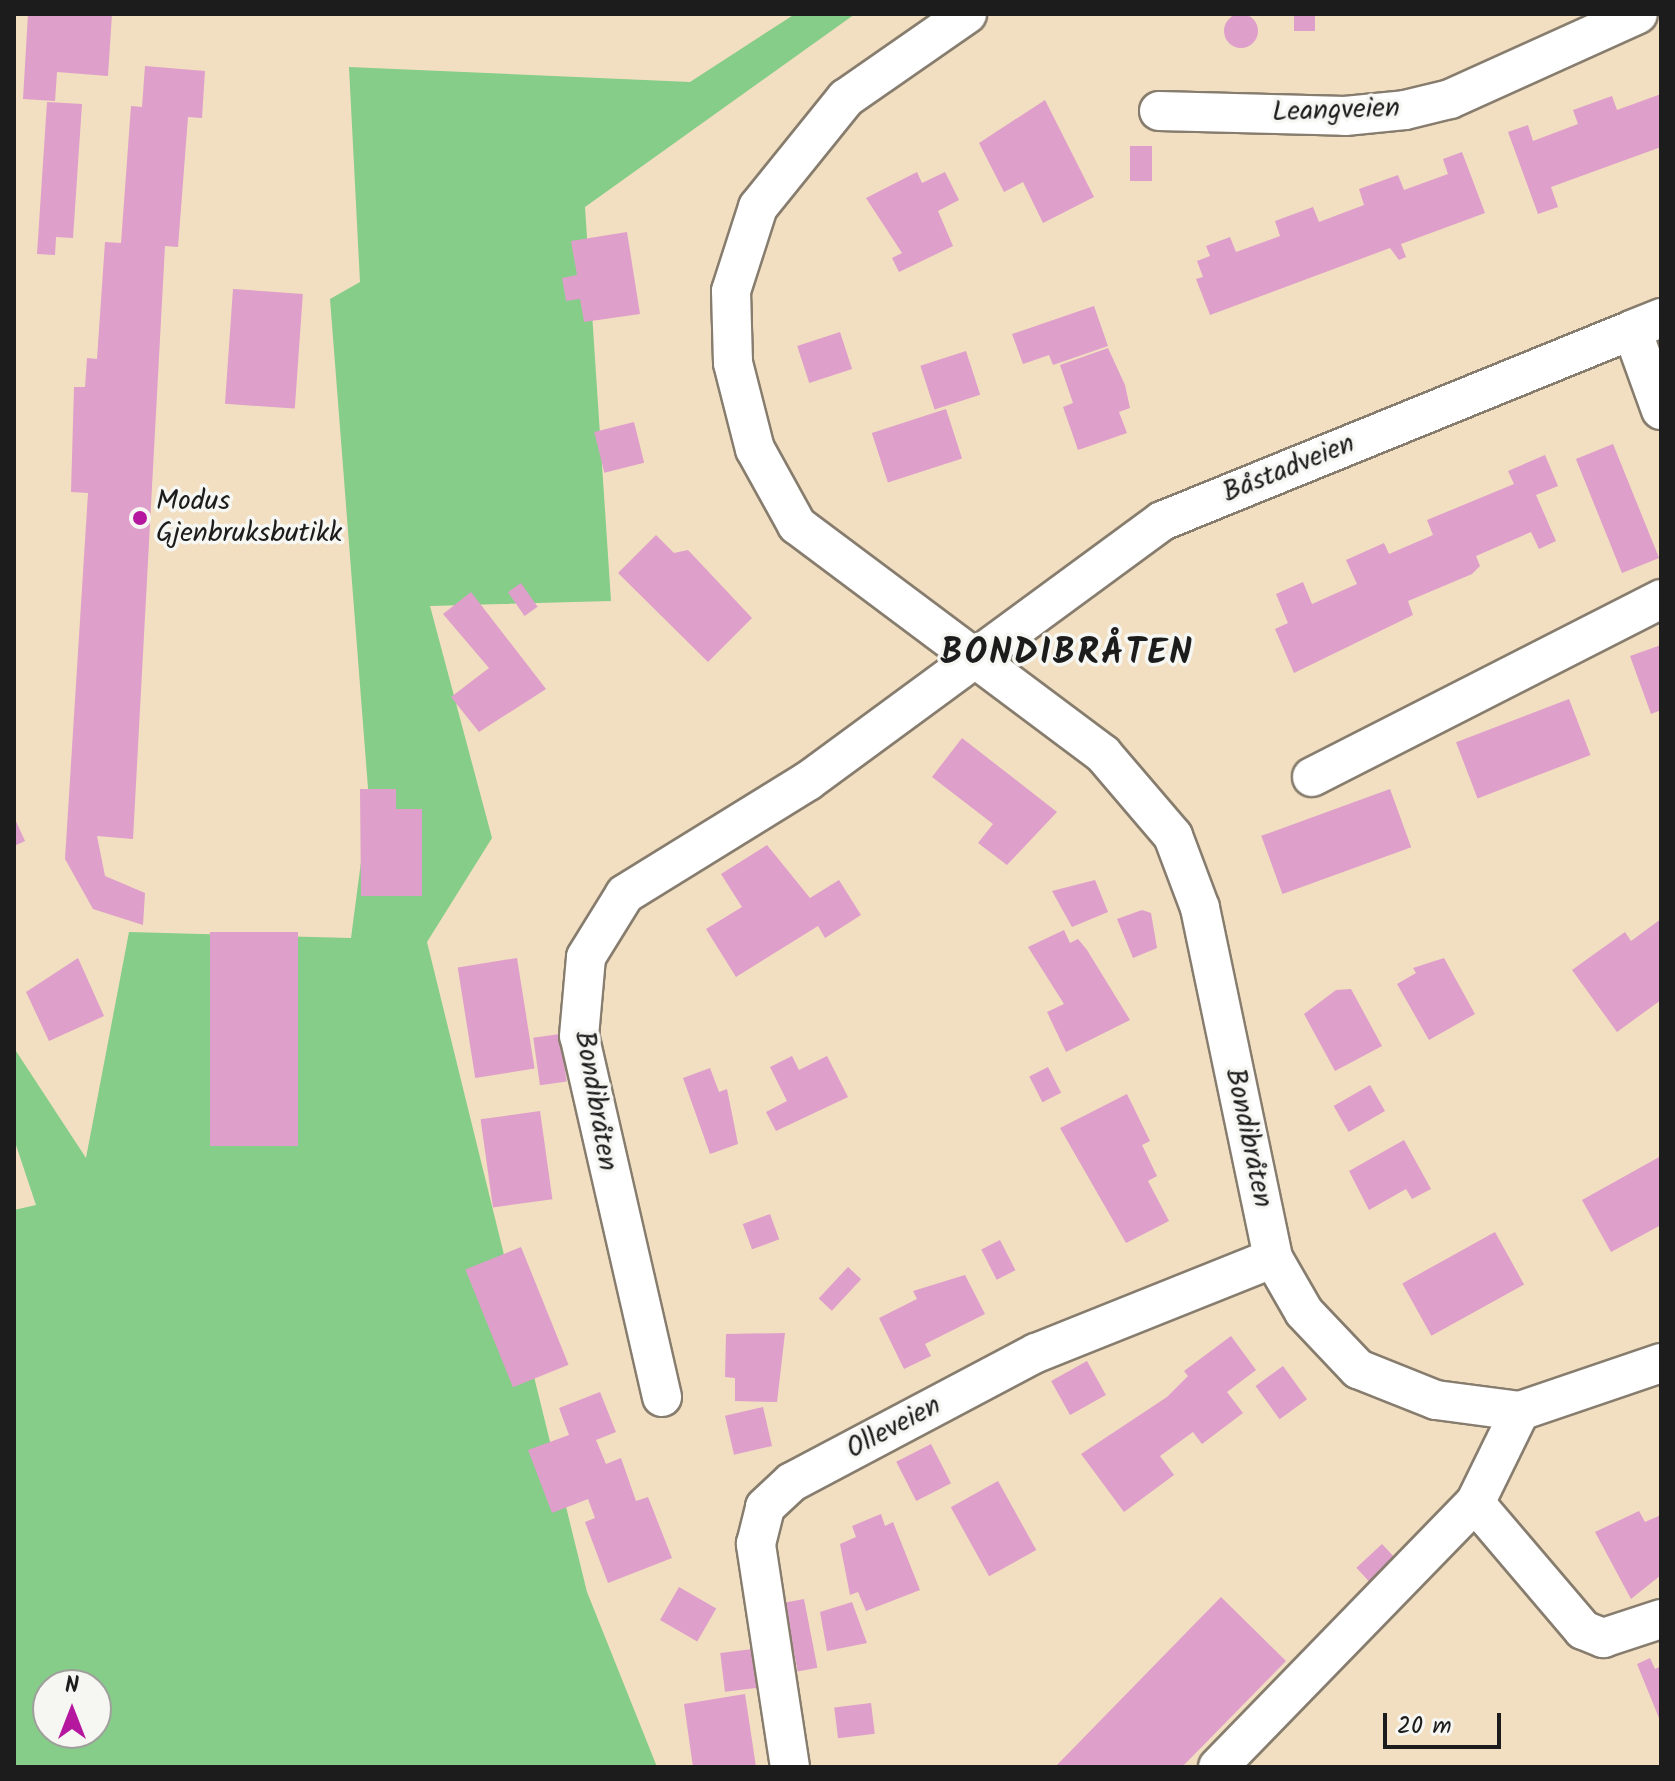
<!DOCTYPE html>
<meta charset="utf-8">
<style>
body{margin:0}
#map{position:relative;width:1675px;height:1781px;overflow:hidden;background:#f2dec1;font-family:Kalam,sans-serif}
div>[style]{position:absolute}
.green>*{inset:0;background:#85cd88}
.building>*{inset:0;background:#de9fca;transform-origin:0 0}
.round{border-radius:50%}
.roads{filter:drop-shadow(2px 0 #877d6e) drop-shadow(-2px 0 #877d6e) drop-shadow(0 2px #877d6e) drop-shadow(0 -2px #877d6e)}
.minor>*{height:38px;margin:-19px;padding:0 19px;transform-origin:19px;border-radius:19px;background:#fff}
.dots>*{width:22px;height:22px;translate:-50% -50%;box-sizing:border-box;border:4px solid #f6f6f2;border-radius:50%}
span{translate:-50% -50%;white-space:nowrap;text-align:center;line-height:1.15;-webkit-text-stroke:7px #f6f6f2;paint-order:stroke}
.street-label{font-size:28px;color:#1c1c1c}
.poi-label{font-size:28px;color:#1c1c1c}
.left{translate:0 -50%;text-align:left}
.district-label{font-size:36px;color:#1c1c1c;font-weight:700;letter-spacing:2px}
.frame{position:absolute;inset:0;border:16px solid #1c1c1c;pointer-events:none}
.north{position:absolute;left:32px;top:1669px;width:80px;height:80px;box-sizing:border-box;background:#f6f6f2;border:2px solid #9f9f9c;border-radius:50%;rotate:0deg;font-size:22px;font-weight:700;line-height:32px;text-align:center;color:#1c1c1c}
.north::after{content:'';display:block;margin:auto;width:28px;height:36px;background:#b5179e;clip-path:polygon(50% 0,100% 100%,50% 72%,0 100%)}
.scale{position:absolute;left:1383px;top:1713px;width:118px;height:36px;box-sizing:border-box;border:4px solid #1c1c1c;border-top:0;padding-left:10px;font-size:24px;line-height:28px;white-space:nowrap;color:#1c1c1c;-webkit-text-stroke:6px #f6f6f2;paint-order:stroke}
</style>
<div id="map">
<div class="green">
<div style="clip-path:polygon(evenodd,795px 14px,855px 14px,585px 207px,611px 601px,430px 606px,492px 838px,427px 942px,587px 1592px,657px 1767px,14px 1767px,14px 1210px,36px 1205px,14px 1139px,14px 1048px,86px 1158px,129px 932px,351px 938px,369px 801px,330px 299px,360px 282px,349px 67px,690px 82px,795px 14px,48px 1685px,96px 1685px,96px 1733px,48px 1733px,48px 1685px)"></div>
</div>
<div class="building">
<div style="clip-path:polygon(28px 14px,112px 14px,108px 76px,57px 72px,55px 101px,23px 99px)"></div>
<div style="left:1294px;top:14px;width:21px;height:17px"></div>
<div class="round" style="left:1224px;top:14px;width:34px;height:34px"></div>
<div style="clip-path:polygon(145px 66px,205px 71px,202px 118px,188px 117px,178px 247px,165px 246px,133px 839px,97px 836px,105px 876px,145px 893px,143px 925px,93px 909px,65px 859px,88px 493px,71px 492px,74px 387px,85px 387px,87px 358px,97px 359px,105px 242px,121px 243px,131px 106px,142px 107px)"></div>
<div style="clip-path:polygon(1661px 94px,1661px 147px,1551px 187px,1558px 207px,1538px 214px,1508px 132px,1528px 125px,1533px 141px,1578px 124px,1573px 110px,1612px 96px,1617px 110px)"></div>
<div style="clip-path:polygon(1045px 100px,1094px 197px,1043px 223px,1023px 182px,1004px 192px,979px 143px)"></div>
<div style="clip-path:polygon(47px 102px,82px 104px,73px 238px,56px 237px,55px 255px,37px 254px)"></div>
<div style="left:1130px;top:146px;width:22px;height:35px"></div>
<div style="clip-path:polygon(1462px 152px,1485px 213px,1401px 244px,1406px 257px,1399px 260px,1390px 248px,1210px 315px,1196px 279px,1203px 277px,1197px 261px,1210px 256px,1206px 246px,1230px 237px,1236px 252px,1280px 236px,1275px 221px,1313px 207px,1319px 222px,1364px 205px,1359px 189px,1398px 175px,1404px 190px,1448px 174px,1443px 159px)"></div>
<div style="clip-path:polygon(917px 172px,922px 183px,945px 172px,959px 200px,938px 211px,953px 246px,899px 272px,892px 258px,902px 253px,866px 198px)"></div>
<div style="clip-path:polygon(627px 232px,640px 314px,584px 322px,580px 299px,566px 301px,562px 278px,577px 275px,571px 241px)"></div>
<div style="left:233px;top:289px;width:70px;height:115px;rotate:4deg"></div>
<div style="clip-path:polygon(1094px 306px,1108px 346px,1053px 365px,1049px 355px,1023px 364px,1012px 334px)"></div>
<div style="left:840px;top:332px;width:39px;height:45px;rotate:72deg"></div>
<div style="clip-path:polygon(1108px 348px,1125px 385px,1130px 408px,1119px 412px,1127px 433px,1078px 450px,1063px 407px,1073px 403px,1060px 365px)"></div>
<div style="left:966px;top:351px;width:46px;height:48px;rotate:72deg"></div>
<div style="left:946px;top:409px;width:52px;height:78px;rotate:72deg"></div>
<div style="left:634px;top:422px;width:42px;height:41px;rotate:76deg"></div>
<div style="left:1613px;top:444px;width:123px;height:40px;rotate:68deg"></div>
<div style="clip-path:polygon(1545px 455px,1558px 486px,1536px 495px,1556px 541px,1539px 549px,1531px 532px,1476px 556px,1480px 566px,1472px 574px,1408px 601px,1413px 615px,1294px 673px,1275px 629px,1288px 623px,1276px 594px,1303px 582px,1312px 604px,1357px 584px,1346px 560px,1384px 543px,1389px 554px,1433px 535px,1427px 520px,1514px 484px,1508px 471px)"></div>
<div style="clip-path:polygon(656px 535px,674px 553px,688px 550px,752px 618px,708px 662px,618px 573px)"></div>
<div style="left:521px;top:583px;width:29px;height:16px;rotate:55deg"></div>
<div style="clip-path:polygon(471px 592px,546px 689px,479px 732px,451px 697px,489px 668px,443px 614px)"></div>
<div style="clip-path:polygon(1661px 645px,1661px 710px,1651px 714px,1630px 656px)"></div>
<div style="left:1569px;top:699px;width:60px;height:121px;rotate:69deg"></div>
<div style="clip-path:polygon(962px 738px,1057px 812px,1007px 865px,978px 843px,993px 824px,932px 777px)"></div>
<div style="clip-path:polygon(360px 789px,396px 789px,396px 809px,422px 809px,422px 896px,361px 896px)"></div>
<div style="left:1390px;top:789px;width:62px;height:137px;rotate:70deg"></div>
<div style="clip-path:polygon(14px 817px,25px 841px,14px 846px)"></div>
<div style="clip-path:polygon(767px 845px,810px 898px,839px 880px,861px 915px,825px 938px,818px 926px,736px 977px,706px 929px,742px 907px,721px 874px)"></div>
<div style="clip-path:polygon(1095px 880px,1108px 912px,1072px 927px,1052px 891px)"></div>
<div style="clip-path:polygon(1142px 910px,1151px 913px,1157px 948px,1133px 958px,1117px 919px)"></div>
<div style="clip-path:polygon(1661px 919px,1661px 1000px,1617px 1032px,1572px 970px,1625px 932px,1631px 941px)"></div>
<div style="clip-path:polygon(1064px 930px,1070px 943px,1078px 939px,1087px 950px,1130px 1020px,1066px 1052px,1047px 1012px,1064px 1004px,1028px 947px)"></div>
<div style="left:210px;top:932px;width:88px;height:214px"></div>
<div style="clip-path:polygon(78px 958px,104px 1016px,49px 1041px,26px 992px)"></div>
<div style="left:517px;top:958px;width:112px;height:60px;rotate:81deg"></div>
<div style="clip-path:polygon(1444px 958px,1475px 1014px,1429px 1040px,1397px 984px,1416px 973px,1413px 968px)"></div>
<div style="clip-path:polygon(1351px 989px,1382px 1046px,1335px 1071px,1304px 1014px,1336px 990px)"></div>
<div style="left:560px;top:1034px;width:48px;height:27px;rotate:82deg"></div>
<div style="clip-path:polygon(792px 1056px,799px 1070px,827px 1056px,848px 1097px,776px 1131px,766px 1112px,787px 1101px,770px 1067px)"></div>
<div style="left:1048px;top:1067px;width:29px;height:21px;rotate:63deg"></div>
<div style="clip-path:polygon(710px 1068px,719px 1092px,727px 1089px,738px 1144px,710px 1154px,683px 1078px)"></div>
<div style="left:1370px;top:1085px;width:30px;height:42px;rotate:60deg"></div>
<div style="clip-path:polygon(1127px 1094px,1150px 1141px,1142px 1145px,1157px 1176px,1148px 1181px,1169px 1221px,1126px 1243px,1060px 1128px)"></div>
<div style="left:540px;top:1111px;width:89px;height:60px;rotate:82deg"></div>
<div style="clip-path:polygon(1404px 1140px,1431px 1189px,1412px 1199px,1406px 1189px,1369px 1210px,1349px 1171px)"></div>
<div style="clip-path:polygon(1661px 1156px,1661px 1225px,1611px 1252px,1582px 1200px)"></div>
<div style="left:770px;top:1214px;width:27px;height:29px;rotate:70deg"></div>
<div style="left:1495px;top:1232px;width:60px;height:106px;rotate:61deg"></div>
<div style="left:1000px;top:1240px;width:34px;height:21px;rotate:63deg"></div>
<div style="left:521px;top:1247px;width:127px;height:60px;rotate:68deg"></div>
<div style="left:848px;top:1267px;width:18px;height:43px;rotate:43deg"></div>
<div style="clip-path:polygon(965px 1275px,985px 1314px,925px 1344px,931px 1356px,904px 1369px,879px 1318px,917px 1299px,913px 1291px)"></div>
<div style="clip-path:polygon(785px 1333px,777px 1402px,735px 1401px,735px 1378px,725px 1377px,726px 1334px)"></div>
<div style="clip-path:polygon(1231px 1336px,1256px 1370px,1227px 1392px,1243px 1413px,1202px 1444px,1193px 1432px,1160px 1456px,1174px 1475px,1124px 1512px,1081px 1454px,1167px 1397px,1188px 1376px,1184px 1371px)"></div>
<div style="left:1087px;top:1361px;width:39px;height:41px;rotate:61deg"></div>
<div style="left:1283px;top:1366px;width:41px;height:34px;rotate:54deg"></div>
<div style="clip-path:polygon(600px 1392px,616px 1432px,596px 1440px,606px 1464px,621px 1458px,636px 1501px,648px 1497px,672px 1558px,608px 1583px,585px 1522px,595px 1518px,588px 1499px,552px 1513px,528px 1450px,569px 1435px,559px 1408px)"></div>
<div style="left:763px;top:1407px;width:40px;height:39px;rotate:77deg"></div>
<div style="left:931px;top:1444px;width:44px;height:39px;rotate:63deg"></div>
<div style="left:998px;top:1481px;width:79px;height:54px;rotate:61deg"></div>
<div style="clip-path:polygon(1639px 1511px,1645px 1522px,1661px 1515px,1661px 1575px,1631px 1599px,1595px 1532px)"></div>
<div style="clip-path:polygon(881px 1514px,885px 1526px,893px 1522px,920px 1590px,866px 1611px,858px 1592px,850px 1595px,840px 1544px,856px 1537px,852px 1526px)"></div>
<div style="left:1382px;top:1544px;width:19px;height:35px;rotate:47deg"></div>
<div style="left:679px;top:1587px;width:43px;height:38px;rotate:30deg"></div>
<div style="clip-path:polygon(1221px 1597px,1286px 1661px,1182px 1767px,1055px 1767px)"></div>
<div style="left:804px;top:1599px;width:70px;height:20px;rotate:79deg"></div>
<div style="clip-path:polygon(852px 1602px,867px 1643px,827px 1651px,820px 1612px)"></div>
<div style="left:753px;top:1649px;width:39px;height:33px;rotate:83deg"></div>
<div style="clip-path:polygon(1650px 1658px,1655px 1669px,1661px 1666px,1661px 1723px,1637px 1664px)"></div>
<div style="clip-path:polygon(745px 1694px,756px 1767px,693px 1767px,684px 1704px)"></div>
<div style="left:871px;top:1703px;width:31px;height:37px;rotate:83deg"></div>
</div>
<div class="roads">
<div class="minor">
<div style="left:967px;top:14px;width:147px;rotate:145.2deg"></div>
<div style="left:846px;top:98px;width:140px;rotate:128.9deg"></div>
<div style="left:758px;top:207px;width:88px;rotate:107.8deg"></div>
<div style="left:731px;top:291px;width:72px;rotate:88.4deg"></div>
<div style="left:733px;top:363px;width:89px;rotate:75.7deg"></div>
<div style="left:755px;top:449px;width:87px;rotate:61.1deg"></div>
<div style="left:797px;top:525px;width:382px;rotate:36.8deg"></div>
<div style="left:1103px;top:754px;width:108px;rotate:49.5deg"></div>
<div style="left:1173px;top:836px;width:77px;rotate:69.4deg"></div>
<div style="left:1200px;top:908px;width:358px;rotate:78.2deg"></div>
<div style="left:1273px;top:1258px;width:62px;rotate:60.1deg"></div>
<div style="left:1304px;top:1312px;width:79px;rotate:46.5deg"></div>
<div style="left:1358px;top:1369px;width:84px;rotate:21.7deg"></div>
<div style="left:1436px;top:1400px;width:85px;rotate:7.5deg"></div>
<div style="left:1520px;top:1411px;width:149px;rotate:-18.8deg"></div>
<div style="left:1159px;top:111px;width:186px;rotate:1.5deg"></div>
<div style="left:1345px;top:116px;width:60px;rotate:-5.7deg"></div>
<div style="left:1405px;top:110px;width:46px;rotate:-13.7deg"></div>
<div style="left:1450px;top:99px;width:206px;rotate:-24.3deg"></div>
<div style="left:1661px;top:318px;width:31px;rotate:158deg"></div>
<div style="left:1632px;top:330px;width:85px;rotate:70.1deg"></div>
<div style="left:1312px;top:777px;width:392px;rotate:-27deg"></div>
<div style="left:662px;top:1397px;width:370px;rotate:-102.9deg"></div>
<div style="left:579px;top:1036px;width:79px;rotate:-84.9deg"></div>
<div style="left:586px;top:957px;width:74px;rotate:-58.2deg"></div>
<div style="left:625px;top:894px;width:215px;rotate:-31.7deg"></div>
<div style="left:808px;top:781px;width:439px;rotate:-36.3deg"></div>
<div style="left:1162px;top:521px;width:507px;rotate:-22.12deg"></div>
<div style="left:1475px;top:1503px;width:167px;rotate:49.6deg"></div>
<div style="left:1583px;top:1630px;width:22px;rotate:22deg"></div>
<div style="left:1603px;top:1638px;width:61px;rotate:-18.1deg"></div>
<div style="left:790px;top:1767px;width:226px;rotate:-98.7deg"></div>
<div style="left:756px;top:1544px;width:38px;rotate:-76deg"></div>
<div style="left:765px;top:1507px;width:37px;rotate:-43deg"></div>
<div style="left:792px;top:1482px;width:276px;rotate:-27.9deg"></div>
<div style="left:1036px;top:1353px;width:255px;rotate:-21.8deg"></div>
<div style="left:1218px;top:1767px;width:368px;rotate:-45.8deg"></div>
<div style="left:1475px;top:1503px;width:102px;rotate:-63.9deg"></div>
</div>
</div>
<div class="dots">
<div style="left:140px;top:518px;background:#b5179e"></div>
</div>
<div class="street-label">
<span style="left:1336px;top:111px;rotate:-2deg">Leangveien</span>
<span style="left:1289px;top:469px;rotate:-22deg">Båstadveien</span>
<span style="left:595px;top:1101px;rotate:80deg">Bondibråten</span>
<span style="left:1248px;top:1138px;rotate:78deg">Bondibråten</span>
<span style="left:894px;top:1428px;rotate:-28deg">Olleveien</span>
</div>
<div class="poi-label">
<span class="left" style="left:156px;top:518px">Modus<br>Gjenbruksbutikk</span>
</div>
<div class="district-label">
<span style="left:1067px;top:654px">BONDIBRÅTEN</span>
</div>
<div class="frame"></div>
<div class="north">N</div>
<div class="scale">20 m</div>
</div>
